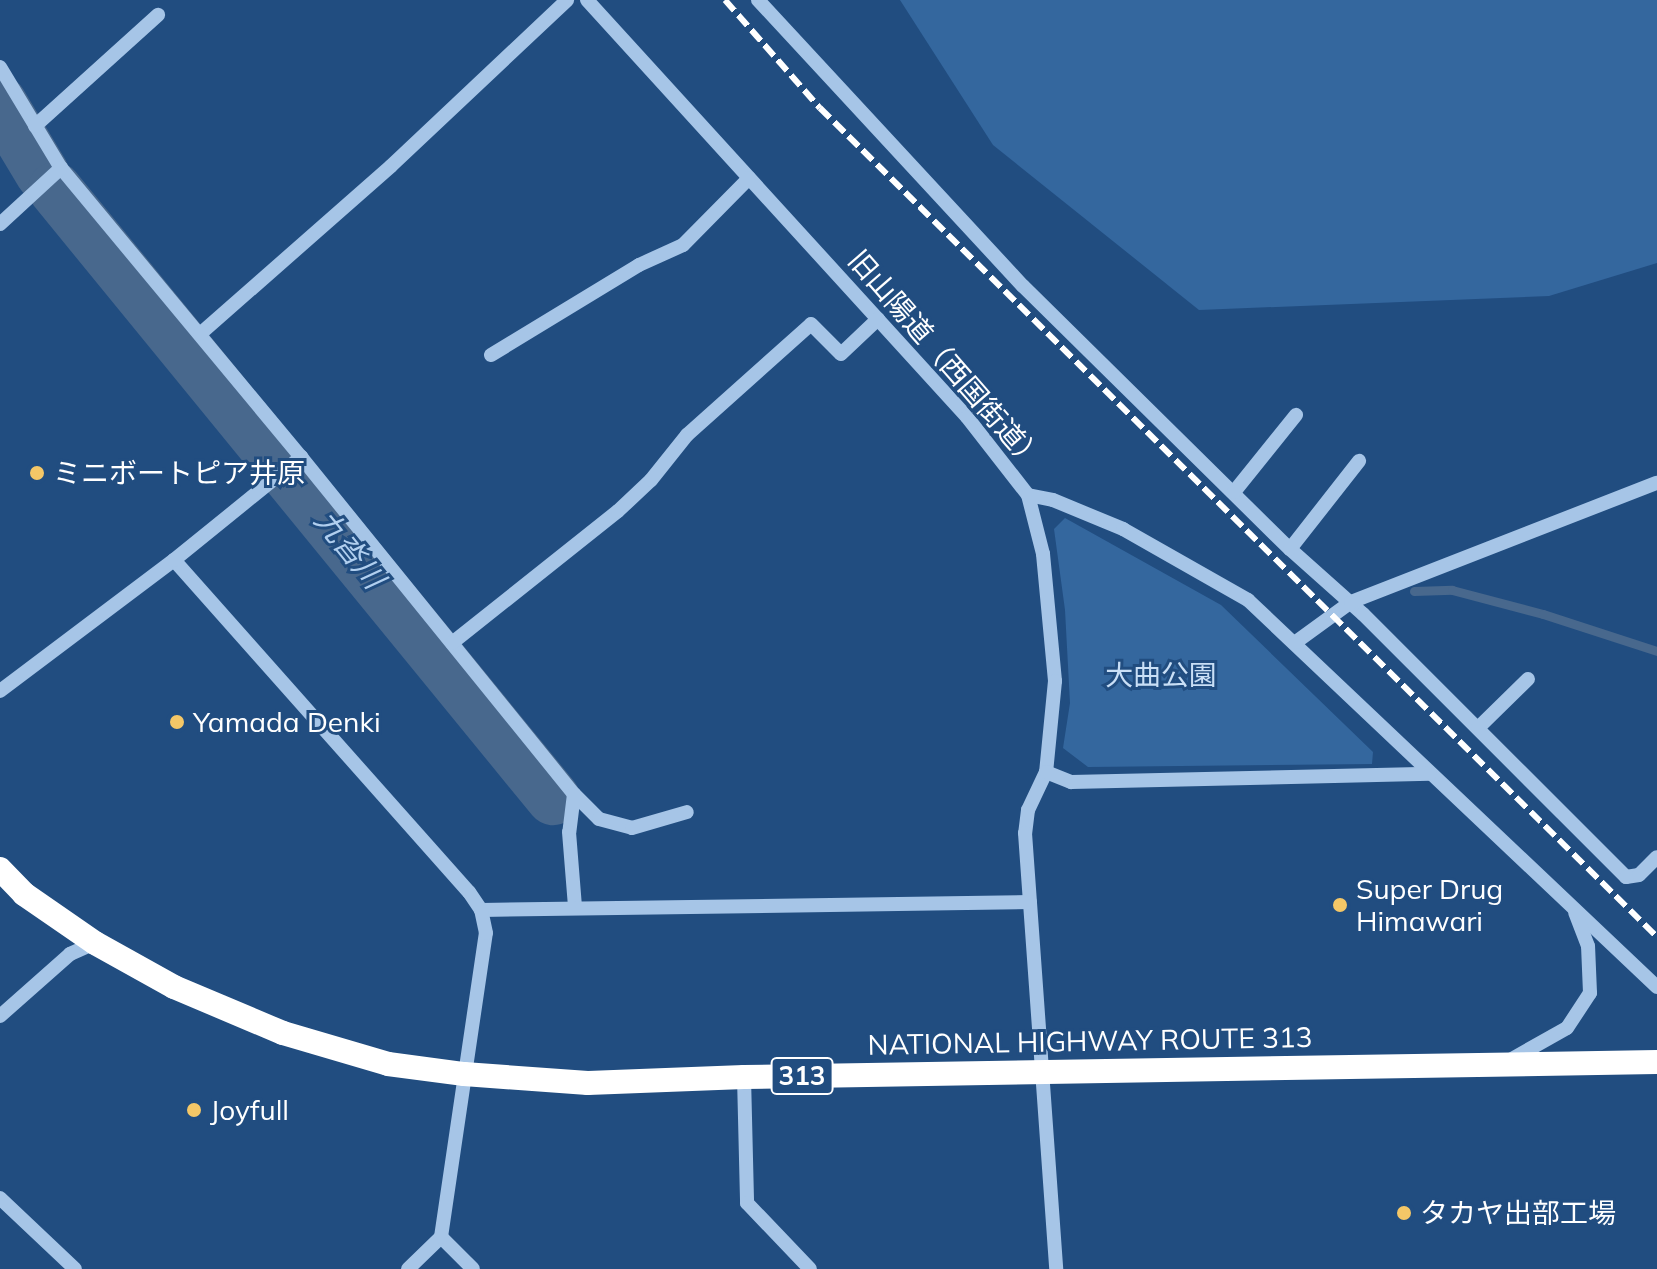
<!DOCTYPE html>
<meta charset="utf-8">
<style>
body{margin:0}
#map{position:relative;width:1657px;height:1269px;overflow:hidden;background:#214d80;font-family:Mulish,"Noto Sans JP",sans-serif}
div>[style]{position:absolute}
.green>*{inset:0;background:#34679e}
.stream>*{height:9px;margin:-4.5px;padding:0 4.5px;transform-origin:4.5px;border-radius:4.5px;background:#48688d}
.river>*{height:54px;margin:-27px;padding:0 27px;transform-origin:27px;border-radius:27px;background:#48688d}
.minor>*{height:14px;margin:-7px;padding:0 7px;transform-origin:7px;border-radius:7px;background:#a6c5e7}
.highway>*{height:24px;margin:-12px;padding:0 12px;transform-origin:12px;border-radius:12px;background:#fff}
.rail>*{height:6px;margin-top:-3px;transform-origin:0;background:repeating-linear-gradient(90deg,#fff 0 14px,transparent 0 20px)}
.dots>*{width:22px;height:22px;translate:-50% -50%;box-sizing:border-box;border:4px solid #214d80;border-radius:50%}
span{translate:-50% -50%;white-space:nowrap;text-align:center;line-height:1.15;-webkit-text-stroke:6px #214d80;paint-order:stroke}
.shield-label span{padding:2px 6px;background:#214d80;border:2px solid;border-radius:6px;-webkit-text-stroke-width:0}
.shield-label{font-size:26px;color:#fff;font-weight:700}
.street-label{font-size:28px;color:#fff}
.poi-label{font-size:28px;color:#fff}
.left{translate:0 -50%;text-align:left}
.park-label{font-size:28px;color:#c9dff6}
.water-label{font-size:30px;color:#b1cfef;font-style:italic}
</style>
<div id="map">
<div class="green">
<div style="clip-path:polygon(900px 0,1657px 0,1657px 263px,1549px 296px,1199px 310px,993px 145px)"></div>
<div style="clip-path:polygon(1065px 518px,1221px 605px,1373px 752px,1372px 764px,1088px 767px,1063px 748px,1070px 703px,1065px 610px,1054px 529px)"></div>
</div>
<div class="stream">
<div style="left:1414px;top:591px;width:38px;rotate:-2deg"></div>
<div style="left:1452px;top:590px;width:94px;rotate:14.8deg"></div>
<div style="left:1543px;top:614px;width:120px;rotate:18deg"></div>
</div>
<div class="river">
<div style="left:0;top:103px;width:82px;rotate:59deg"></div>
<div style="left:55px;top:189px;width:787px;rotate:50.73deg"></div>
</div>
<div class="minor">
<div style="left:587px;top:0;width:564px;rotate:47.66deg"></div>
<div style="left:967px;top:417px;width:99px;rotate:52deg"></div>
<div style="left:1028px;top:495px;width:61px;rotate:75.7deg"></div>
<div style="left:1043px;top:554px;width:128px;rotate:84.6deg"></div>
<div style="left:1055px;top:681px;width:91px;rotate:95.6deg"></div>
<div style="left:1046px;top:772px;width:42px;rotate:115.3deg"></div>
<div style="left:1028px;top:810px;width:23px;rotate:97deg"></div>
<div style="left:1025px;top:833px;width:437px;rotate:85.9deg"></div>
<div style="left:758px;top:0;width:390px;rotate:47.2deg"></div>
<div style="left:1023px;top:286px;width:375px;rotate:44.6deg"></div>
<div style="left:1290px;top:549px;width:98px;rotate:41.7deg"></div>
<div style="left:1363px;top:614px;width:372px;rotate:45deg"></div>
<div style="left:1626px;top:877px;width:13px;rotate:-9deg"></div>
<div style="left:1639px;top:875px;width:25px;rotate:-45deg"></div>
<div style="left:0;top:67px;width:118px;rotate:58.9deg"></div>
<div style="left:61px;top:168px;width:376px;rotate:50.3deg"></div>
<div style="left:301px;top:457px;width:434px;rotate:51deg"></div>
<div style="left:574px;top:794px;width:38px;rotate:97deg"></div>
<div style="left:569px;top:832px;width:74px;rotate:85.4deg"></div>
<div style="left:35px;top:126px;width:166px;rotate:-42.1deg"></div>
<div style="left:0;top:224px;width:83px;rotate:-42.6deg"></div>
<div style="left:200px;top:334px;width:254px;rotate:-41.3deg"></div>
<div style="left:391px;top:166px;width:242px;rotate:-43.3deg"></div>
<div style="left:491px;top:355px;width:173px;rotate:-31.3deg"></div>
<div style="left:639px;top:265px;width:48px;rotate:-24.4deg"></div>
<div style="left:683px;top:245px;width:94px;rotate:-45.4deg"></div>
<div style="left:1234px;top:492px;width:99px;rotate:-51.2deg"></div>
<div style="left:1028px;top:495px;width:25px;rotate:11deg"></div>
<div style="left:1053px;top:500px;width:76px;rotate:22.5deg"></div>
<div style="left:1123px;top:529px;width:144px;rotate:29.6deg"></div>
<div style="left:1248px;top:600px;width:563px;rotate:43.42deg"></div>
<div style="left:1290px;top:549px;width:112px;rotate:-51.9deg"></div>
<div style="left:174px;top:560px;width:444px;rotate:48.4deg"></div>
<div style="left:469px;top:892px;width:22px;rotate:56deg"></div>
<div style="left:481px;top:910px;width:549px;rotate:-0.83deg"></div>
<div style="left:1296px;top:642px;width:68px;rotate:-36deg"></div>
<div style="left:1351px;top:602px;width:328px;rotate:-21.3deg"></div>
<div style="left:452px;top:643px;width:212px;rotate:-38.5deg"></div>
<div style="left:618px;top:511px;width:45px;rotate:-43.2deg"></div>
<div style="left:651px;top:480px;width:58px;rotate:-51.3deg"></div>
<div style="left:687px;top:435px;width:166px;rotate:-41.8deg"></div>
<div style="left:811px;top:324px;width:42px;rotate:45deg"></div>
<div style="left:841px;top:354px;width:51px;rotate:-43.4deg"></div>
<div style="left:0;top:691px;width:218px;rotate:-37deg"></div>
<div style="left:174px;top:560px;width:164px;rotate:-39deg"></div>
<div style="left:1478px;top:728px;width:70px;rotate:-44.4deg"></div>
<div style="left:1046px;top:772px;width:27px;rotate:22deg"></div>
<div style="left:1071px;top:782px;width:359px;rotate:-1.3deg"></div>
<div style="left:574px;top:794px;width:35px;rotate:45deg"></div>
<div style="left:599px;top:819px;width:34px;rotate:15deg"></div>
<div style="left:632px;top:828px;width:57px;rotate:-16.2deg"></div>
<div style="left:0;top:1016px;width:94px;rotate:-41.5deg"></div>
<div style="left:70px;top:954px;width:27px;rotate:-24deg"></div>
<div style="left:1510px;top:1060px;width:65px;rotate:-29.3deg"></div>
<div style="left:1567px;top:1028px;width:42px;rotate:-56.7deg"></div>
<div style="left:1590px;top:993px;width:47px;rotate:-92.4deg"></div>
<div style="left:1588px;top:946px;width:36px;rotate:-111deg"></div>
<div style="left:744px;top:1077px;width:126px;rotate:88.6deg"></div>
<div style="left:747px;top:1203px;width:91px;rotate:46.3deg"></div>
<div style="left:0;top:1198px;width:103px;rotate:43.4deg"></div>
<div style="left:441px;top:1237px;width:45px;rotate:45deg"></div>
<div style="left:408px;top:1269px;width:46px;rotate:-44.1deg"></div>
<div style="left:441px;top:1237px;width:307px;rotate:-81.6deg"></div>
<div style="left:486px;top:933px;width:24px;rotate:-102deg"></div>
</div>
<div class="highway">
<div style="left:0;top:869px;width:35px;rotate:46deg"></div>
<div style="left:24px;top:894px;width:86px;rotate:34.6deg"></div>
<div style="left:95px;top:943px;width:90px;rotate:29.1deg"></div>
<div style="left:174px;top:987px;width:118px;rotate:22.9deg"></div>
<div style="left:283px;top:1033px;width:109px;rotate:16.4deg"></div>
<div style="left:388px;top:1064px;width:77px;rotate:7.5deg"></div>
<div style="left:464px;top:1074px;width:124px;rotate:4.2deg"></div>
<div style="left:588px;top:1083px;width:156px;rotate:-2.2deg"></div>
<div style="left:744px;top:1077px;width:913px;rotate:-0.94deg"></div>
</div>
<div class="rail">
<div style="left:725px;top:0;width:144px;rotate:48.7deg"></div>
<div style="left:820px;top:108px;width:1178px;rotate:44.72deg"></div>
</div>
<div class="dots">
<div style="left:37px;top:473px;background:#f4c767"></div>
<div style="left:177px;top:722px;background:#f4c767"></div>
<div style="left:1340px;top:905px;background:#f4c767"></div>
<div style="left:194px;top:1110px;background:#f4c767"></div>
<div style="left:1404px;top:1213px;background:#f4c767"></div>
</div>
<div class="shield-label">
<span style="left:802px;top:1076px">313</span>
</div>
<div class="street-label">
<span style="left:946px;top:360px;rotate:49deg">旧山陽道（西国街道）</span>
<span style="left:1090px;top:1041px;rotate:-1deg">NATIONAL HIGHWAY ROUTE 313</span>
</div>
<div class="poi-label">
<span class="left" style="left:53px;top:473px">ミニボートピア井原</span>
<span class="left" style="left:193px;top:722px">Yamada Denki</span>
<span class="left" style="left:1356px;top:905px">Super Drug<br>Himawari</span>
<span class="left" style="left:210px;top:1110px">Joyfull</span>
<span class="left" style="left:1420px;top:1213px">タカヤ出部工場</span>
</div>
<div class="park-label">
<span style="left:1161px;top:675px">大曲公園</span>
</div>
<div class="water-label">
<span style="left:350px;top:549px;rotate:51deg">九沓川</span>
</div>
</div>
